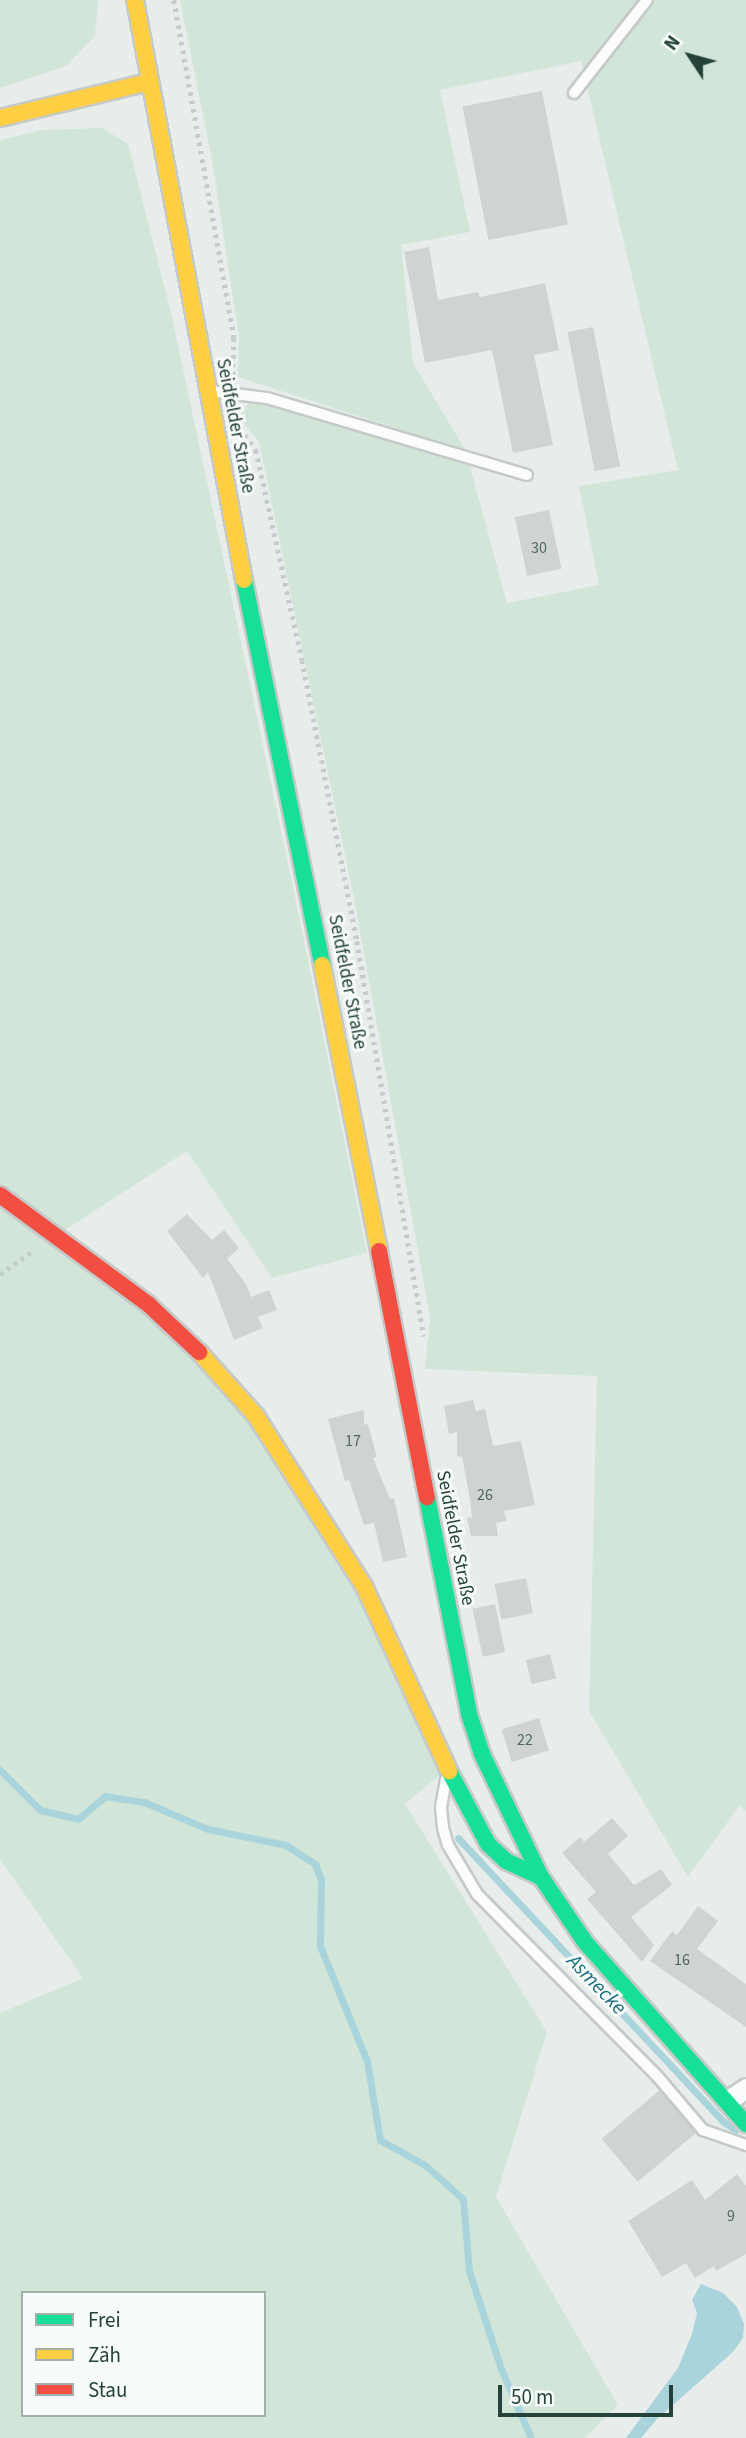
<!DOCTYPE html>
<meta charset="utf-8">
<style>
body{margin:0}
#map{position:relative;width:746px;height:2438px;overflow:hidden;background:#e8edeb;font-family:"Source Sans 3",sans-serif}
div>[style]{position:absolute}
.green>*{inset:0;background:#d1e6d8}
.water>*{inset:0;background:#a9d4db}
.stream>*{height:7px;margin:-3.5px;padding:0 3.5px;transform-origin:3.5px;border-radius:3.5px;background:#a9d4db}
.building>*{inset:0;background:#cfd4d2;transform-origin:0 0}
.path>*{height:4.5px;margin-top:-2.25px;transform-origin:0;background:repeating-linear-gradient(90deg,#c3ccca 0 3.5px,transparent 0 8.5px)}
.roads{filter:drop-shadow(2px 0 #c5cac8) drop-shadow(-2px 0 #c5cac8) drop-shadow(0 2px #c5cac8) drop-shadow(0 -2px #c5cac8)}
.lane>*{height:10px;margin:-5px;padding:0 5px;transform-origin:5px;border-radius:5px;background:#fcfcfc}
.street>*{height:19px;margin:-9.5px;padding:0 9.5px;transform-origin:9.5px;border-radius:9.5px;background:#fcfcfc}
.fast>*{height:16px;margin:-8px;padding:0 8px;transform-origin:8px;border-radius:8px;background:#16e098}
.slow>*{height:16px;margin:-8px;padding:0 8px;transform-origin:8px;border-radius:8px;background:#ffcf43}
.jam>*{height:16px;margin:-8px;padding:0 8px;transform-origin:8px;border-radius:8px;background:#f24e42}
span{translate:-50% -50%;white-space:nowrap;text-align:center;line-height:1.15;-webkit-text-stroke:6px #f7fbf9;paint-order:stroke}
.number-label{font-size:16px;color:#506761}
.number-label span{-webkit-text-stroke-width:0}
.street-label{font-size:19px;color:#24423a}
.water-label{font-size:21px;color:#1c6f80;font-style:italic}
.legend{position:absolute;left:21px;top:2291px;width:245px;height:126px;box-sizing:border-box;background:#f7fbf9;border:2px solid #a3b1ad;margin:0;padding:9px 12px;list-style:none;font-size:21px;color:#24423a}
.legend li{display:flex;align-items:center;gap:14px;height:35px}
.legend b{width:35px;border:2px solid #a3b1ad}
.north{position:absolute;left:655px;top:21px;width:70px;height:70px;-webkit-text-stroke:5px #f7fbf9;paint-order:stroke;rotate:306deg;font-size:19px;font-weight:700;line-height:28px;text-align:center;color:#24423a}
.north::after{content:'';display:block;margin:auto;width:24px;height:32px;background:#24423a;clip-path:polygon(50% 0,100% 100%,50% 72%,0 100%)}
.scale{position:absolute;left:498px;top:2385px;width:175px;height:32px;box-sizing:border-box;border:4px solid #24423a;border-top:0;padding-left:9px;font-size:21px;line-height:24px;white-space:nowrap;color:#24423a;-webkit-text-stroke:5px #f7fbf9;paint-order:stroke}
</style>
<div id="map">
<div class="green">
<div style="clip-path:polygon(0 0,98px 0,95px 36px,66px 66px,0 88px)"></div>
<div style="clip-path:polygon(180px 0,746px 0,746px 1811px,739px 1806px,688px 1877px,589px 1711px,597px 1376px,425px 1369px,430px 1317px,354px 898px,259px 442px,239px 418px,251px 399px,469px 463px,507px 603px,599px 585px,579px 486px,678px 470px,581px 61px,440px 90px,470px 232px,401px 245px,413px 363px,466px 451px,238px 377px,239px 337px,212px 160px)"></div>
<div style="clip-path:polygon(evenodd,102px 128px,128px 144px,172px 317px,296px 901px,367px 1253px,272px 1278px,187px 1151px,62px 1232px,142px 1313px,233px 1395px,347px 1568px,443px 1772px,405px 1804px,547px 2032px,496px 2197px,618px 2405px,585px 2438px,0 2438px,0 2013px,83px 1978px,0 1859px,0 140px,40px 130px,102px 128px,23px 2293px,264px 2293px,264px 2415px,23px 2415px,23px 2293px)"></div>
</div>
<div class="water">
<div style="clip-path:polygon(701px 2284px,723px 2293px,737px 2307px,744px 2324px,743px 2338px,733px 2352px,657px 2419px,641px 2438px,626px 2438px,678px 2368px,692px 2334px,697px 2313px,692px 2300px)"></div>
</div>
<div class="stream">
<div style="left:0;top:1770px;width:57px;rotate:45deg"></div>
<div style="left:40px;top:1810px;width:39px;rotate:13deg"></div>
<div style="left:78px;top:1819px;width:35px;rotate:-40deg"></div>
<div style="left:105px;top:1796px;width:39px;rotate:9deg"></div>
<div style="left:144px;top:1802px;width:69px;rotate:22.9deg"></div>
<div style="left:208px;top:1829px;width:80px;rotate:11.6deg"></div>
<div style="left:286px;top:1845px;width:35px;rotate:33deg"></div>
<div style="left:315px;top:1864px;width:17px;rotate:69deg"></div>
<div style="left:321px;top:1880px;width:66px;rotate:90.9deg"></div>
<div style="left:320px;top:1946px;width:124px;rotate:67.8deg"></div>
<div style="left:367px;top:2061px;width:80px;rotate:80.7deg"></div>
<div style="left:380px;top:2140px;width:51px;rotate:29.1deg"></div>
<div style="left:425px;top:2165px;width:51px;rotate:41.8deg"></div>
<div style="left:463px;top:2199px;width:72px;rotate:85.2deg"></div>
<div style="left:469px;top:2271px;width:103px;rotate:71.9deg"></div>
<div style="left:501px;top:2369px;width:75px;rotate:66.5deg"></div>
<div style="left:458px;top:1838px;width:389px;rotate:46.9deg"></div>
<div style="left:724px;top:2122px;width:14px;rotate:34deg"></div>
</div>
<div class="building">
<div style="left:542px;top:91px;width:136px;height:81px;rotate:79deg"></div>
<div style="clip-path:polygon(429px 247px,438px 300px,478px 292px,480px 297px,545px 283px,559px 350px,534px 355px,553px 445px,513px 453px,492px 350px,425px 363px,404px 252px)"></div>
<div style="left:593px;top:327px;width:142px;height:26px;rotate:79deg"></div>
<div style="left:549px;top:510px;width:60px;height:35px;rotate:78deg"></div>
<div style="clip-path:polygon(187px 1214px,212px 1240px,224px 1230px,239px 1248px,227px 1259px,246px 1284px,251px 1297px,269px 1290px,277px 1310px,258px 1317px,263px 1328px,234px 1340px,208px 1272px,203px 1278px,167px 1231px)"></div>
<div style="clip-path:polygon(473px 1400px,476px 1411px,485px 1409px,493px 1446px,521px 1441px,535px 1505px,504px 1511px,507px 1521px,496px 1523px,498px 1536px,471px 1536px,467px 1518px,472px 1517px,470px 1499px,462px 1457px,457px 1456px,457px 1432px,449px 1434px,444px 1406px)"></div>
<div style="clip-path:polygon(364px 1410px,364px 1425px,368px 1424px,377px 1457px,373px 1458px,390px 1499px,394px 1498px,407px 1557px,383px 1562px,374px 1523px,364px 1525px,349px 1480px,345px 1481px,328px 1419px)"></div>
<div style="left:526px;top:1578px;width:36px;height:32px;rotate:79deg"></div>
<div style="left:495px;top:1604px;width:49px;height:23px;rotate:78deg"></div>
<div style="left:550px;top:1654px;width:25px;height:25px;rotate:76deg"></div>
<div style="left:539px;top:1718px;width:34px;height:39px;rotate:73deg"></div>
<div style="clip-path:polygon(612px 1818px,628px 1836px,608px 1854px,634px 1885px,661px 1869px,672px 1885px,631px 1917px,654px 1945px,642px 1962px,587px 1899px,596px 1892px,562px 1853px,580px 1837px,584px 1842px)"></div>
<div style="clip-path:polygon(698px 1906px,718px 1921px,697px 1949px,746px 1984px,746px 2027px,650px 1961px,672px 1931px,677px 1935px)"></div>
<div style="left:660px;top:2090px;width:56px;height:76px;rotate:50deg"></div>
<div style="clip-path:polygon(737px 2174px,746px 2186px,746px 2254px,716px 2271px,714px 2266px,695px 2278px,686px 2263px,662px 2277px,628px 2221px,692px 2180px,705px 2200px)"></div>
</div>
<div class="path">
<div style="left:174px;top:0;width:343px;rotate:79.9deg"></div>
<div style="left:234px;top:338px;width:41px;rotate:91.4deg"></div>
<div style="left:240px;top:428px;width:27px;rotate:54deg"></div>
<div style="left:256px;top:450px;width:215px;rotate:77.6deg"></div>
<div style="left:302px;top:660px;width:286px;rotate:78.9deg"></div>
<div style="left:357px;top:941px;width:401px;rotate:80.4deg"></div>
<div style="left:0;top:1274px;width:40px;rotate:-34.9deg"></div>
</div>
<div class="roads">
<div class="lane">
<div style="left:574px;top:93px;width:118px;rotate:-51.9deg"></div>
<div style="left:210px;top:391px;width:57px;rotate:7deg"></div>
<div style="left:267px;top:398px;width:271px;rotate:16.5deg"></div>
<div style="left:446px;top:1779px;width:29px;rotate:100deg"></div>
<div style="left:441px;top:1808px;width:20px;rotate:84deg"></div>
<div style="left:443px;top:1828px;width:18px;rotate:74deg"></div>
<div style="left:448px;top:1845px;width:57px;rotate:59.4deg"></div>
<div style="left:477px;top:1894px;width:257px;rotate:45.3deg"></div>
<div style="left:658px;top:2077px;width:70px;rotate:49.7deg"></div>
<div style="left:703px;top:2130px;width:46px;rotate:19.2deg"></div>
</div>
<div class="street">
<div style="left:727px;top:2101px;width:23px;rotate:-34deg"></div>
</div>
<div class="fast">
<div style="left:244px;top:580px;width:393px;rotate:78.5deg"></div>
<div style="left:427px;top:1497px;width:221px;rotate:79deg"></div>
<div style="left:469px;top:1714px;width:40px;rotate:72deg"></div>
<div style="left:481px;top:1752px;width:139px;rotate:64.4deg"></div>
<div style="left:541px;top:1877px;width:78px;rotate:55.9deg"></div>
<div style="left:585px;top:1942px;width:243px;rotate:48.5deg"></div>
<div style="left:449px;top:1771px;width:83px;rotate:61.9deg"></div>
<div style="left:488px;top:1844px;width:25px;rotate:43deg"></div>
<div style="left:506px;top:1861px;width:38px;rotate:25deg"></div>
</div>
<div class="slow">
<div style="left:135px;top:0;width:590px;rotate:79.36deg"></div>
<div style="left:0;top:118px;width:153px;rotate:-13.6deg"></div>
<div style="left:322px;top:965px;width:292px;rotate:78.7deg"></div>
<div style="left:199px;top:1352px;width:86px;rotate:48.3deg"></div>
<div style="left:256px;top:1416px;width:201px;rotate:57.6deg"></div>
<div style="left:364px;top:1586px;width:204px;rotate:65.3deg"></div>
</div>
<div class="jam">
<div style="left:0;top:1195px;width:185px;rotate:36.4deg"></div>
<div style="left:149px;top:1305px;width:69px;rotate:43.2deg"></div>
<div style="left:379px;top:1251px;width:251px;rotate:79deg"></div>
</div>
</div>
<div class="number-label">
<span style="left:539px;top:548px">30</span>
<span style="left:353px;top:1441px">17</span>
<span style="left:485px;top:1495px">26</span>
<span style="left:525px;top:1740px">22</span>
<span style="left:682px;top:1960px">16</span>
<span style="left:731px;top:2216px">9</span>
</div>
<div class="street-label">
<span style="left:235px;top:426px;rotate:79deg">Seidfelder Straße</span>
<span style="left:347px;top:982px;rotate:79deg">Seidfelder Straße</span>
<span style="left:455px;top:1538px;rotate:79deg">Seidfelder Straße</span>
</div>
<div class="water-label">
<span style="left:597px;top:1984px;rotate:46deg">Asmecke</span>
</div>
<ul class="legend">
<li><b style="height:9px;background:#16e098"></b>Frei</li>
<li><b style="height:9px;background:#ffcf43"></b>Zäh</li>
<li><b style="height:9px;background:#f24e42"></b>Stau</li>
</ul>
<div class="north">N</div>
<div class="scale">50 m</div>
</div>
